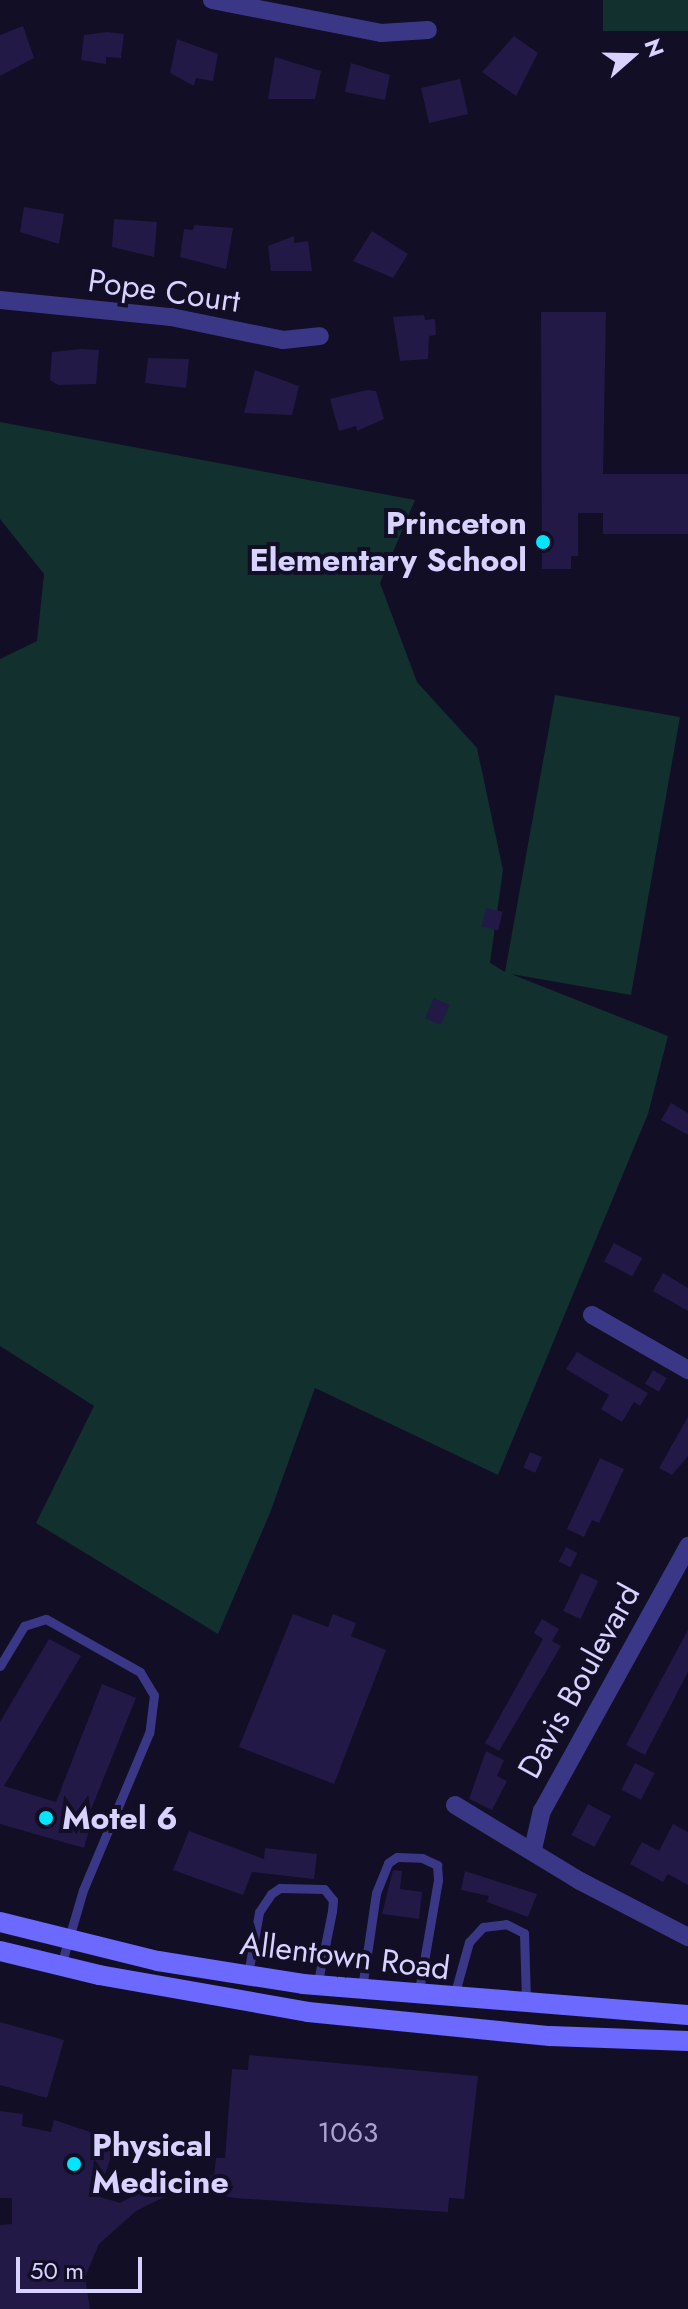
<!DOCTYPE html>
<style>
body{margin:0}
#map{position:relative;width:688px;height:2309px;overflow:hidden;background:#120e25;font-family:Jost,sans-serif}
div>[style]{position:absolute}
.green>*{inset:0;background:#11302e;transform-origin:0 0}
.building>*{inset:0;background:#221947;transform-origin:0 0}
.lane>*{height:9px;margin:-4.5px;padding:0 4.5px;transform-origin:4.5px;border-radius:4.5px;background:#3a3886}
.street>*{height:18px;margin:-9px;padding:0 9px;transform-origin:9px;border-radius:9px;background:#3a3886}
.secondary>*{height:20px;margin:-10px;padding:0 10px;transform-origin:10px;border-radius:10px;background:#6b69ff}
.dots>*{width:22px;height:22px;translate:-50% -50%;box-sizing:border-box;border:4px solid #120e25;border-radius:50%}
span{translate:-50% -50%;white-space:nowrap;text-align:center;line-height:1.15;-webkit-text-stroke:8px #120e25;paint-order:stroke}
.number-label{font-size:28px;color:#aaa4d1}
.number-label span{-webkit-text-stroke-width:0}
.street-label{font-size:32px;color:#d7d2ff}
.poi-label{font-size:32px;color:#d7d2ff;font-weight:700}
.right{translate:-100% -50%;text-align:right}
.left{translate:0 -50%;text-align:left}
.north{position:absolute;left:592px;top:16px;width:80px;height:80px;-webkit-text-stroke:6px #120e25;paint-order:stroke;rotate:70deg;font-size:22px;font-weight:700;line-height:32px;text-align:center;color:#d7d2ff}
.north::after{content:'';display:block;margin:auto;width:28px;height:36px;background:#d7d2ff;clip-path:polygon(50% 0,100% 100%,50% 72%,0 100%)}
.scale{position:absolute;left:16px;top:2257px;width:126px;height:36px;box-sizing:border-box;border:4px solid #d7d2ff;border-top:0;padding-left:10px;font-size:24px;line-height:28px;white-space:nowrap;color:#d7d2ff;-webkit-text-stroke:6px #120e25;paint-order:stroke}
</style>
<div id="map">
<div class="green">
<div style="left:603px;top:0;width:85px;height:31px"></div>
<div style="clip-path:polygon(0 422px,415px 500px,380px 583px,417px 682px,477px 748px,503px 870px,490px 963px,505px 972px,555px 695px,680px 717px,631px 995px,511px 974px,668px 1036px,648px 1114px,498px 1475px,315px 1388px,270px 1513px,218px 1634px,36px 1523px,94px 1406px,0 1346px,0 659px,37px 641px,44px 574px,0 519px)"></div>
</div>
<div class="building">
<div style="clip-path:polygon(23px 26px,34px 58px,0 76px,0 35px)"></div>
<div style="clip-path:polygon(107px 32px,124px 34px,121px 58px,106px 57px,106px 64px,81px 60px,84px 35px)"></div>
<div style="clip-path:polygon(514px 36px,538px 53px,516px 96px,482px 72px)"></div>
<div style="clip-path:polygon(177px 39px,218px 54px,213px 81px,196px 78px,194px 86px,170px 73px)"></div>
<div style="clip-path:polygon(275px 57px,321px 71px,315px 99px,268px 99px)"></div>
<div style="clip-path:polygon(351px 63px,390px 75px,385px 100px,345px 92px)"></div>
<div style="left:460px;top:79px;width:36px;height:40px;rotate:77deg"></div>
<div style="clip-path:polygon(24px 207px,64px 214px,59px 244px,20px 232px)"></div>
<div style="clip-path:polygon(114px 219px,157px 222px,154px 257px,112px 247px)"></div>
<div style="clip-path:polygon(194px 225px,233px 228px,226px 269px,180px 257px,184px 229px,193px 230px)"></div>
<div style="clip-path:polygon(372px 231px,408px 254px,393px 278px,353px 261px)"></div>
<div style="clip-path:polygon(294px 236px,294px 243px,308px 241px,312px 271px,271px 271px,268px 246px)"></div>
<div style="clip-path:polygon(541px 312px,606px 312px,603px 474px,688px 474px,688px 534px,603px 534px,603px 513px,578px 513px,578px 556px,571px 556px,571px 569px,542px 569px)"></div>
<div style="clip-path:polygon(424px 315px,425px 320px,435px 319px,436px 335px,429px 336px,428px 359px,400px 361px,393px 317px)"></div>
<div style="clip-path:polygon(81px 349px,99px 350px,96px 384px,58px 385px,50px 380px,52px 352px)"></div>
<div style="clip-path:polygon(148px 358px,189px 359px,186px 388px,145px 383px)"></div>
<div style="clip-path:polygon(255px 370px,299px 386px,292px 415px,244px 413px)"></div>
<div style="clip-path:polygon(367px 390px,376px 391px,384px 419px,357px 431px,356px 426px,339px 431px,330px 399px)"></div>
<div style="left:486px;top:908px;width:17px;height:19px;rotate:13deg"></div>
<div style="left:434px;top:998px;width:17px;height:22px;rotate:24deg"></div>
<div style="clip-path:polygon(671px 1103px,688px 1113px,688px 1135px,661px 1120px)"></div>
<div style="left:614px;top:1243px;width:32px;height:21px;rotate:28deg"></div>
<div style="clip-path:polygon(663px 1273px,688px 1288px,688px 1311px,653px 1291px)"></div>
<div style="clip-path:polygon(577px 1352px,648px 1393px,640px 1406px,634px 1402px,622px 1422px,601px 1409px,609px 1395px,566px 1369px)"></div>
<div style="left:653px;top:1370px;width:16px;height:16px;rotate:30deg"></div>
<div style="clip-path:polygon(688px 1417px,688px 1456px,672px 1475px,659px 1468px)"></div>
<div style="left:530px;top:1452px;width:13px;height:17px;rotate:23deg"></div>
<div style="clip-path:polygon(600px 1458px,624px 1469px,599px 1523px,592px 1520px,584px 1537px,567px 1529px)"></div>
<div style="left:566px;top:1547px;width:13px;height:16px;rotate:27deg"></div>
<div style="left:581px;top:1573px;width:19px;height:42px;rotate:25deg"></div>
<div style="clip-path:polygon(293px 1614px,328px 1627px,333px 1614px,348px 1620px,356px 1623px,351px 1636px,386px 1650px,334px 1784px,239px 1747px)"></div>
<div style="clip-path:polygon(542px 1619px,559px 1629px,552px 1641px,561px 1646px,499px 1751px,485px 1743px,543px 1639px,534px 1633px)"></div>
<div style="clip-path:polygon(688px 1630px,688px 1672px,645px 1755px,626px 1745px)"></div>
<div style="clip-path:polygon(49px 1639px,81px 1656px,4px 1786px,56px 1802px,102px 1684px,136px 1698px,90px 1812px,94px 1813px,84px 1848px,0 1824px,0 1722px)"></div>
<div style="clip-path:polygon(486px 1751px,504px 1760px,497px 1776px,507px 1781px,492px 1810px,469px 1799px)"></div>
<div style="left:635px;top:1763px;width:22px;height:30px;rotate:27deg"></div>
<div style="left:588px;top:1804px;width:26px;height:35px;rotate:28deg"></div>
<div style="clip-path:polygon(673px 1824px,688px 1832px,688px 1885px,668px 1874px,663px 1882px,630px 1864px,642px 1842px,659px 1851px)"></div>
<div style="clip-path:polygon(189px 1831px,264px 1859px,265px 1848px,317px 1854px,314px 1879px,252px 1872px,243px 1895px,173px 1870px)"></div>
<div style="clip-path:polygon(393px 1870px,402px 1871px,400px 1889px,422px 1892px,419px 1919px,382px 1914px)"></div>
<div style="clip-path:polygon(465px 1871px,537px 1894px,528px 1917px,487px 1902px,489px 1896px,461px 1890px)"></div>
<div style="clip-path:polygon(0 2022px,64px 2040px,47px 2098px,0 2085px)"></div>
<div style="clip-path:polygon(249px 2055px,478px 2076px,464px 2199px,449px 2198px,448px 2212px,234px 2198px,197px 2190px,168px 2195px,136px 2211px,99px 2244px,85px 2277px,90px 2309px,0 2309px,0 2225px,12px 2224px,12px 2198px,0 2198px,0 2111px,23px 2114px,22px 2126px,51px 2132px,54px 2120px,117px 2141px,97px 2196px,120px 2203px,159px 2182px,214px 2175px,216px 2158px,225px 2158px,232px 2069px,248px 2070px)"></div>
</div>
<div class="lane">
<div style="left:0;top:1666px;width:47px;rotate:-59deg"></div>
<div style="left:24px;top:1626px;width:23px;rotate:-18deg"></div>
<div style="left:46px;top:1619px;width:108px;rotate:29.4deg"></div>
<div style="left:140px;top:1672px;width:27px;rotate:59deg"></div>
<div style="left:154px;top:1695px;width:38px;rotate:97deg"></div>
<div style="left:149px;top:1733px;width:170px;rotate:112.8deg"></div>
<div style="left:83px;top:1890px;width:78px;rotate:106.3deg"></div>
<div style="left:248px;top:1974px;width:63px;rotate:-79.9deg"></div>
<div style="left:259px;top:1912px;width:22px;rotate:-56deg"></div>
<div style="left:271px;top:1894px;width:11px;rotate:-34deg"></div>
<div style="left:280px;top:1888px;width:44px;rotate:1.3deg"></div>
<div style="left:324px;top:1889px;width:14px;rotate:51deg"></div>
<div style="left:333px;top:1900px;width:11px;rotate:95deg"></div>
<div style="left:332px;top:1911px;width:76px;rotate:101.3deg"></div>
<div style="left:362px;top:1988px;width:96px;rotate:-81.6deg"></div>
<div style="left:376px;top:1893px;width:32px;rotate:-68deg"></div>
<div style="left:388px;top:1863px;width:11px;rotate:-34deg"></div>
<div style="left:397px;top:1857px;width:25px;rotate:2deg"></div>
<div style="left:422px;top:1858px;width:17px;rotate:25deg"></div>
<div style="left:437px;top:1865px;width:15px;rotate:86deg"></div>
<div style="left:438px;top:1880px;width:118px;rotate:99.8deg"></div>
<div style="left:454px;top:1996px;width:56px;rotate:-74.5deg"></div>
<div style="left:469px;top:1942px;width:21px;rotate:-47deg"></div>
<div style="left:483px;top:1927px;width:23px;rotate:-7deg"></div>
<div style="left:506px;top:1924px;width:20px;rotate:27deg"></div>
<div style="left:524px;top:1933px;width:69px;rotate:88.3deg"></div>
</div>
<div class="street">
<div style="left:212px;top:0;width:172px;rotate:11deg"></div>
<div style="left:381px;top:33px;width:47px;rotate:-3.7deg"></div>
<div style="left:0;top:300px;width:172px;rotate:5.7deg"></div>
<div style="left:171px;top:317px;width:114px;rotate:11.6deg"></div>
<div style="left:283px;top:340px;width:37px;rotate:-6deg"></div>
<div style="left:592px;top:1315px;width:111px;rotate:29.8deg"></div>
<div style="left:455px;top:1805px;width:146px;rotate:31.3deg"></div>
<div style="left:580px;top:1881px;width:122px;rotate:27.4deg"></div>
<div style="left:533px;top:1849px;width:39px;rotate:-77deg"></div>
<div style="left:542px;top:1811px;width:303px;rotate:-61.1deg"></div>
</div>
<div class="secondary">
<div style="left:0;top:1922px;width:163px;rotate:13.9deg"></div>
<div style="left:158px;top:1961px;width:147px;rotate:9deg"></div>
<div style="left:303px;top:1984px;width:386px;rotate:4.6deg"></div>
<div style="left:0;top:1951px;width:102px;rotate:13.6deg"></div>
<div style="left:99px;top:1975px;width:212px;rotate:10deg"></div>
<div style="left:308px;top:2012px;width:243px;rotate:5.7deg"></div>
<div style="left:550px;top:2036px;width:138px;rotate:2.1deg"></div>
</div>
<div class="dots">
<div style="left:543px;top:542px;background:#00e7fd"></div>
<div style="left:46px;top:1818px;background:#00e7fd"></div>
<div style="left:74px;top:2164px;background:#00e7fd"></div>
</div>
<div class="number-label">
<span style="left:348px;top:2133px">1063</span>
</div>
<div class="street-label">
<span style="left:164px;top:291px;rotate:8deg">Pope Court</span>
<span style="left:579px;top:1681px;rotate:-61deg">Davis Boulevard</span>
<span style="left:345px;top:1956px;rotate:7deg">Allentown Road</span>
</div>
<div class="poi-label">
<span class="right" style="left:527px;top:542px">Princeton<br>Elementary School</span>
<span class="left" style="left:62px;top:1818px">Motel 6</span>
<span class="left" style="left:92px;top:2164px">Physical<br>Medicine</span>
</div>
<div class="north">N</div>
<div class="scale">50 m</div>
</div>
